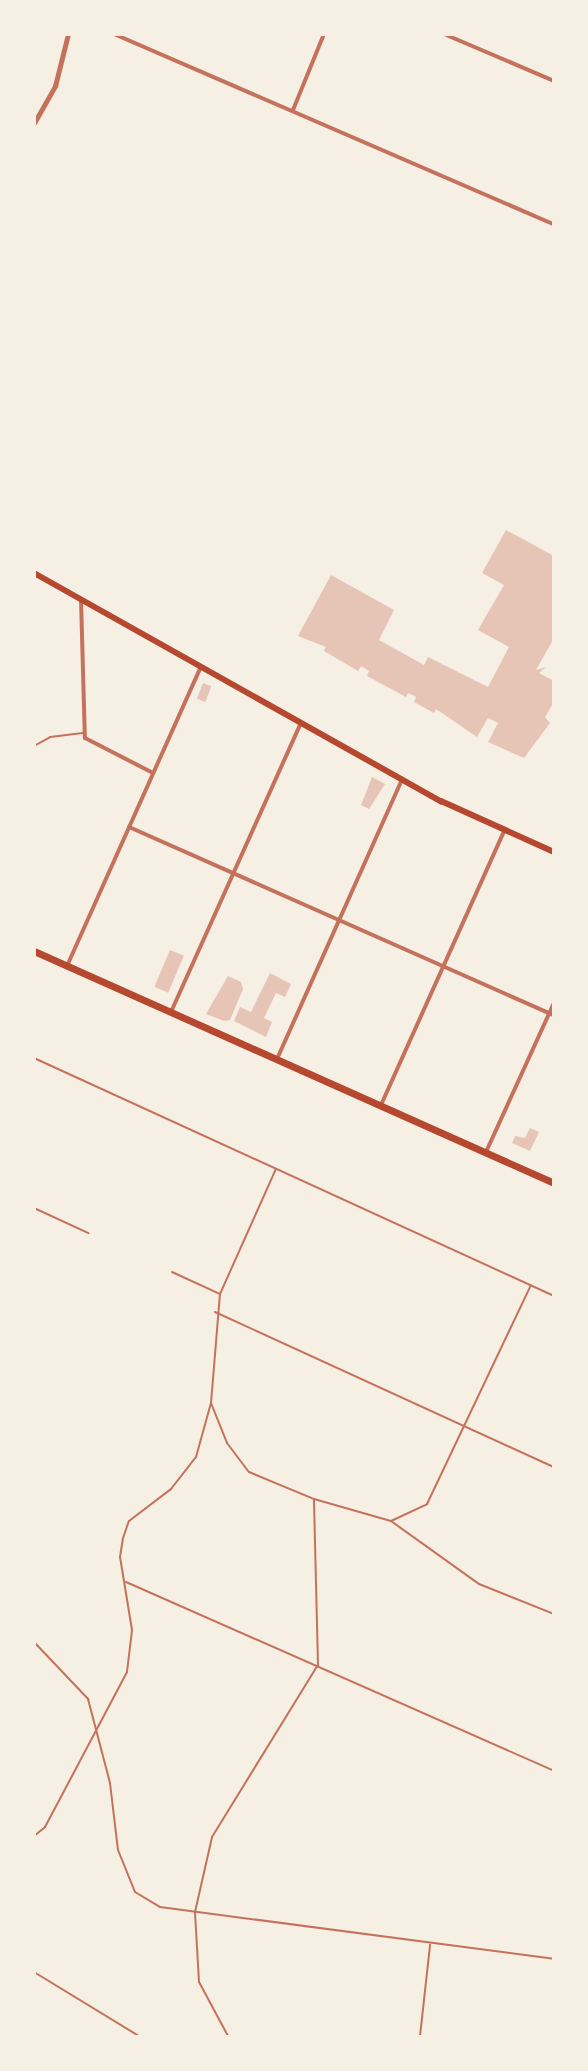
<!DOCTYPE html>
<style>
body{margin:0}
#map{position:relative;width:588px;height:2071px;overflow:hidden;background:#f6efe4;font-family:Arial,sans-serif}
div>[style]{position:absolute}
.building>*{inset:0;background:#e6c5b7;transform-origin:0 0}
.service>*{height:2px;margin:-1px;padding:0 1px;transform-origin:1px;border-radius:1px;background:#c5725c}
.minor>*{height:4px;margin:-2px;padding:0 2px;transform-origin:2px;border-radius:2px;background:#c5725c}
.tertiary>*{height:5px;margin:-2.5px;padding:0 2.5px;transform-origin:2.5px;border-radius:2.5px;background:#c5725c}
.secondary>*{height:6px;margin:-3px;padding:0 3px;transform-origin:3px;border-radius:3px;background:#b5482f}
.primary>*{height:7px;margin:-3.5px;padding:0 3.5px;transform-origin:3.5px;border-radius:3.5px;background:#b5482f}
span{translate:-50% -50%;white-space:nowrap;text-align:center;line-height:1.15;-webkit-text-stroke:4.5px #f6efe4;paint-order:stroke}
.frame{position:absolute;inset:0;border:36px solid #f6efe4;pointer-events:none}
</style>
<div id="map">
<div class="building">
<div style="clip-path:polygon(506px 530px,554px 556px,554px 638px,536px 670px,546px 667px,539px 673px,554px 681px,554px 702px,545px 717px,550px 723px,524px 758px,488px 742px,498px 723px,488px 718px,477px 737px,436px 709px,434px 713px,414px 702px,416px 697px,408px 693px,406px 697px,367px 676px,369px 671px,361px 666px,358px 671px,324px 651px,326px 647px,298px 636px,331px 575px,394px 610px,379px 640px,424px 665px,428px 657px,488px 687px,509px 647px,478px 630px,504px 585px,482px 573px)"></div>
<div style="left:203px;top:683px;width:9px;height:17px;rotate:21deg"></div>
<div style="clip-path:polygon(372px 777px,385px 784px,369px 809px,361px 805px)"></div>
<div style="left:170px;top:950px;width:15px;height:40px;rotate:23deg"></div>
<div style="clip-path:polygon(270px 973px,291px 984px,285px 997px,276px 993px,264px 1018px,272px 1022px,266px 1037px,234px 1021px,240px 1007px,251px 1012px)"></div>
<div style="clip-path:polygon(228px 976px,241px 982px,243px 989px,230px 1020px,224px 1021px,206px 1014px)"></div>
<div style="clip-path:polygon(530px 1128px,539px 1132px,530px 1151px,512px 1143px,515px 1136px,525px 1138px)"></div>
</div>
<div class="service">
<div style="left:34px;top:746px;width:18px;rotate:-29deg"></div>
<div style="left:50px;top:737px;width:33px;rotate:-7deg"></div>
<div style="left:34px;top:1058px;width:572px;rotate:24.59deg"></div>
<div style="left:34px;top:1208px;width:60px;rotate:24.8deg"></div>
<div style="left:172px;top:1272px;width:53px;rotate:24.6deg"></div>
<div style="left:215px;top:1312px;width:373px;rotate:24.6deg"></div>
<div style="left:211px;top:1403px;width:43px;rotate:68.2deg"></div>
<div style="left:227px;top:1443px;width:36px;rotate:53deg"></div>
<div style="left:249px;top:1472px;width:70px;rotate:22.6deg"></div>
<div style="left:314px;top:1499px;width:80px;rotate:15.9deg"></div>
<div style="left:391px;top:1521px;width:108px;rotate:35.6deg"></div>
<div style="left:479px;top:1584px;width:81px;rotate:21.8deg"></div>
<div style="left:391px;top:1521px;width:40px;rotate:-25deg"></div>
<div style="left:427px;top:1504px;width:242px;rotate:-64.6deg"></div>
<div style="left:126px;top:1582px;width:468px;rotate:23.8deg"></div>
<div style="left:34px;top:1642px;width:79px;rotate:46.5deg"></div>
<div style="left:88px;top:1699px;width:87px;rotate:75.3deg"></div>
<div style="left:110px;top:1783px;width:67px;rotate:83.2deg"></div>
<div style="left:118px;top:1850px;width:45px;rotate:68deg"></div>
<div style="left:135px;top:1892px;width:29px;rotate:31deg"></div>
<div style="left:160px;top:1907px;width:397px;rotate:7.5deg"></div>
<div style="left:34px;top:1836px;width:14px;rotate:-39deg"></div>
<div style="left:45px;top:1827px;width:175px;rotate:-62.1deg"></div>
<div style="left:127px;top:1672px;width:42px;rotate:-83.2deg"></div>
<div style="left:132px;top:1630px;width:74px;rotate:-99.3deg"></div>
<div style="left:120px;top:1557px;width:19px;rotate:-81deg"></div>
<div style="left:123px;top:1538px;width:18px;rotate:-71deg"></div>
<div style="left:129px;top:1521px;width:53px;rotate:-37.3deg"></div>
<div style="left:171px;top:1489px;width:41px;rotate:-52deg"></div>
<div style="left:196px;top:1457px;width:56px;rotate:-74.5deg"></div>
<div style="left:211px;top:1403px;width:109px;rotate:-85.3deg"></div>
<div style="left:220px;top:1294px;width:137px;rotate:-65.9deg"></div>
<div style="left:34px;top:1972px;width:123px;rotate:31.4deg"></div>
<div style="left:228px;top:2036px;width:61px;rotate:-118.2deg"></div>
<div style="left:199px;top:1982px;width:70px;rotate:-93.3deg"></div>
<div style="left:195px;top:1912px;width:77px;rotate:-77.2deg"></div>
<div style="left:212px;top:1837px;width:202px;rotate:-58.4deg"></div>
<div style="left:318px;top:1665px;width:166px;rotate:-91.4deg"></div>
<div style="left:420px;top:2036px;width:92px;rotate:-83.7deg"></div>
</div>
<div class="minor">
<div style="left:114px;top:34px;width:479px;rotate:23.4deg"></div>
<div style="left:444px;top:34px;width:120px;rotate:23.1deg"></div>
<div style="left:293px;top:110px;width:82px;rotate:-67.8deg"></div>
<div style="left:81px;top:599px;width:139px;rotate:88.4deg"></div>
<div style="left:85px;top:738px;width:76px;rotate:27.2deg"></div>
<div style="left:129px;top:827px;width:465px;rotate:23.9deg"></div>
<div style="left:67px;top:966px;width:328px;rotate:-65.9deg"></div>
<div style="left:171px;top:1012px;width:317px;rotate:-65.8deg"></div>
<div style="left:277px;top:1059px;width:307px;rotate:-65.9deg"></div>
<div style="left:381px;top:1105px;width:300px;rotate:-65.8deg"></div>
<div style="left:486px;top:1152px;width:164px;rotate:-65.5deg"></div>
</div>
<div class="tertiary">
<div style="left:34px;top:123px;width:43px;rotate:-60.4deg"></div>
<div style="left:55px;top:86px;width:54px;rotate:-76deg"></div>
</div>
<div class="secondary">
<div style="left:34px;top:573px;width:467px;rotate:29.3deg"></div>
<div style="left:441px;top:801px;width:124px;rotate:24.3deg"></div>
</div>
<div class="primary">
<div style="left:34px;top:951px;width:569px;rotate:24.04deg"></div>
</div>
<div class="frame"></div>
</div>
